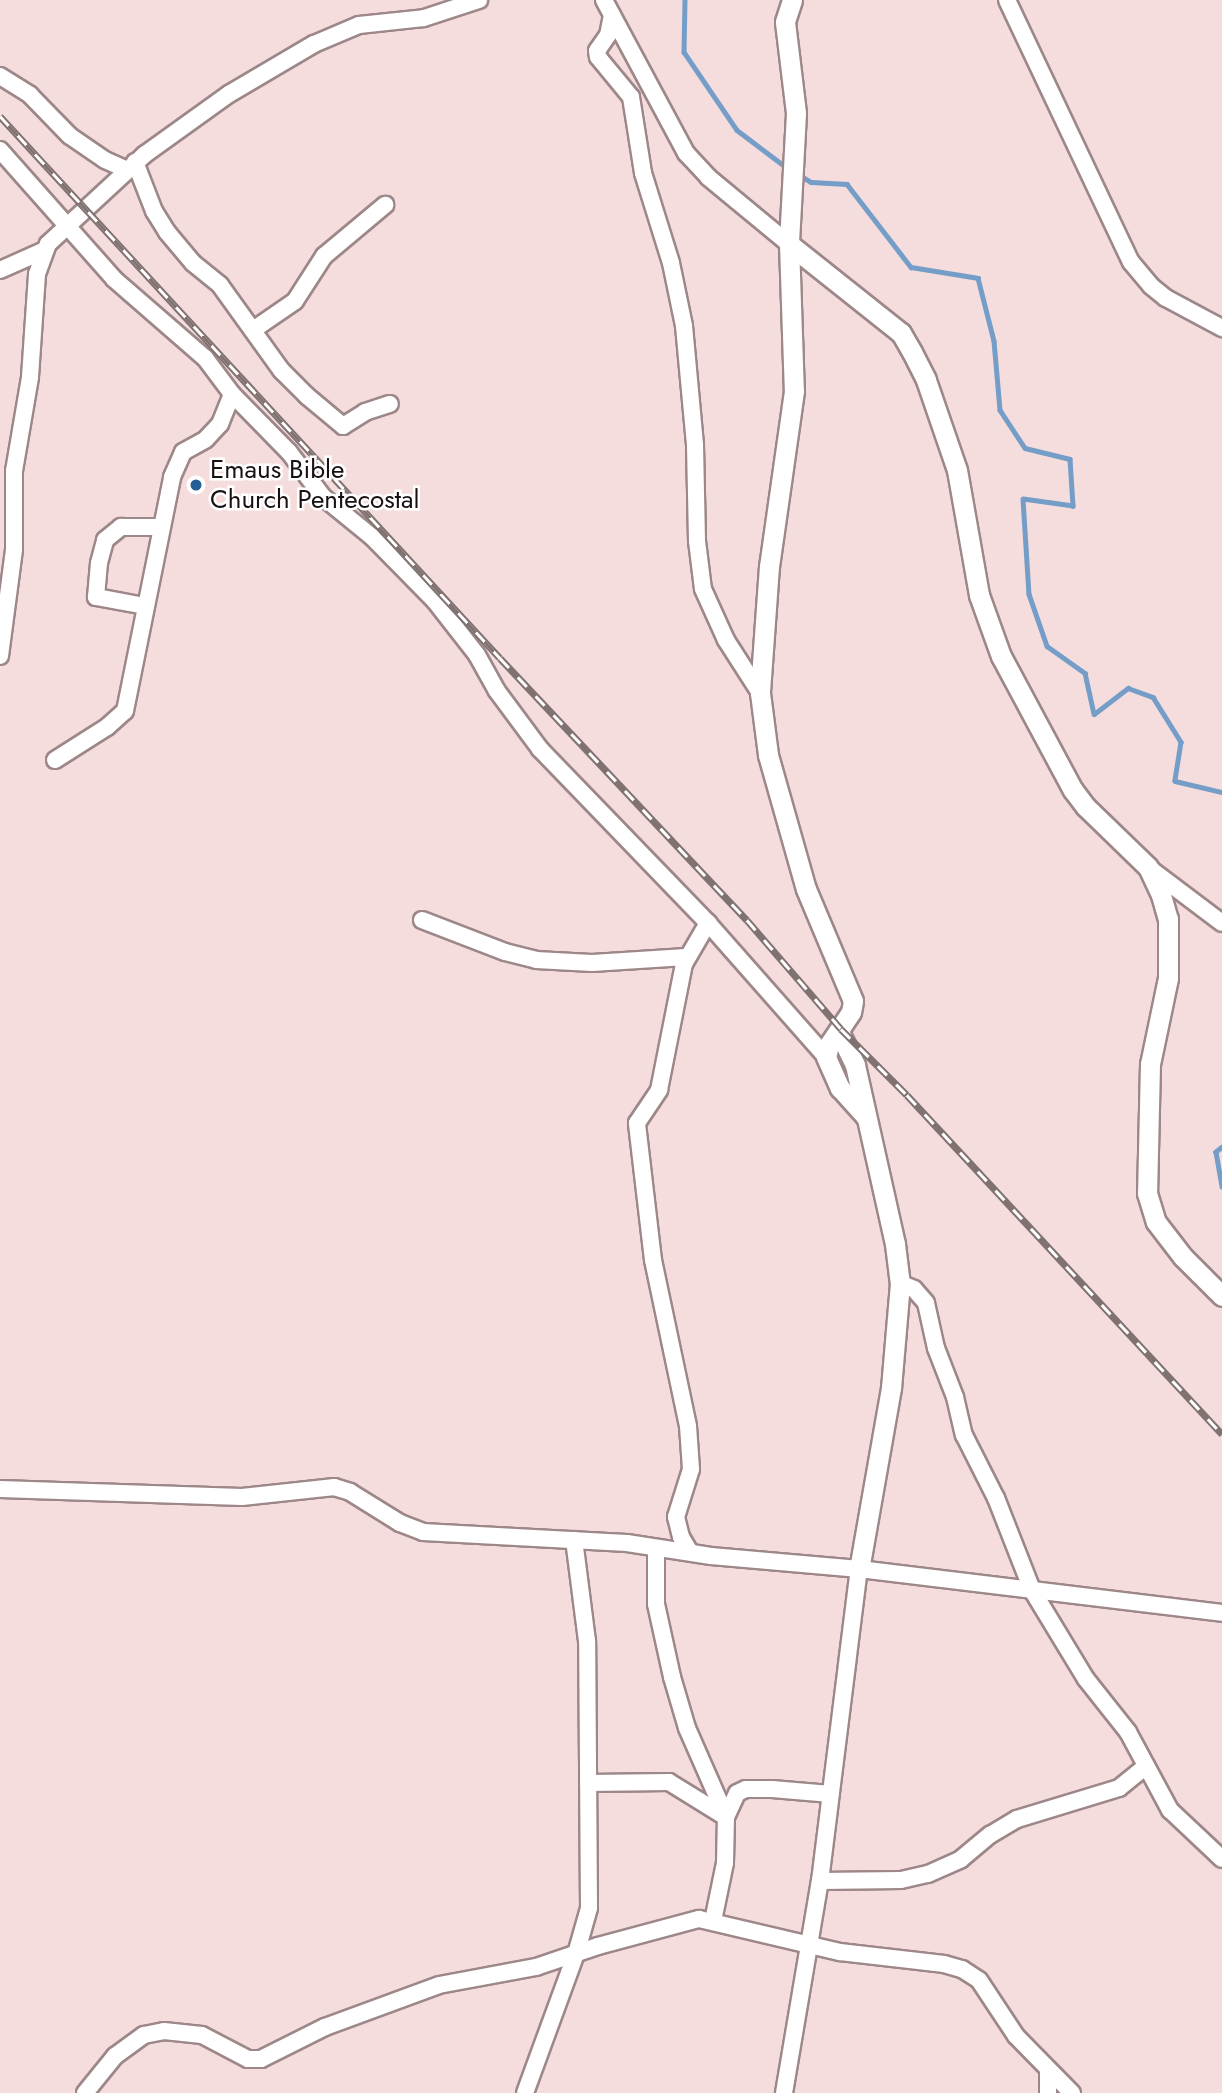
<!DOCTYPE html>
<style>
body{margin:0}
#map{position:relative;width:1222px;height:2093px;overflow:hidden;background:#f5dddd;font-family:Jost,sans-serif}
div>[style]{position:absolute}
.stream>*{height:4.5px;margin:-2.25px;padding:0 2.25px;transform-origin:2.25px;border-radius:2.25px;background:#749dc8}
.roads{filter:drop-shadow(2px 0 #9d8788) drop-shadow(-2px 0 #9d8788) drop-shadow(0 2px #9d8788) drop-shadow(0 -2px #9d8788)}
.minor>*{height:16px;margin:-8px;padding:0 8px;transform-origin:8px;border-radius:8px;background:#fff}
.tertiary>*{height:19px;margin:-9.5px;padding:0 9.5px;transform-origin:9.5px;border-radius:9.5px;background:#fff}
.rail>*{height:7px;margin-top:-3.5px;transform-origin:0;background:repeating-linear-gradient(90deg,#fff 0 13px,#817272 0 26px);box-sizing:border-box;border-block:2px solid #817272}
.dots>*{width:19px;height:19px;translate:-50% -50%;box-sizing:border-box;border:4px solid #fff;border-radius:50%}
span{translate:-50% -50%;white-space:nowrap;text-align:center;line-height:1.15;-webkit-text-stroke:5px #fff;paint-order:stroke}
.poi-label{font-size:26px;color:#181011}
.left{translate:0 -50%;text-align:left}
</style>
<div id="map">
<div class="stream">
<div style="left:685px;top:0;width:52px;rotate:91.1deg"></div>
<div style="left:684px;top:52px;width:94px;rotate:55.8deg"></div>
<div style="left:737px;top:130px;width:63px;rotate:37.2deg"></div>
<div style="left:798px;top:174px;width:15px;rotate:32deg"></div>
<div style="left:811px;top:182px;width:36px;rotate:3deg"></div>
<div style="left:847px;top:184px;width:105px;rotate:52.4deg"></div>
<div style="left:911px;top:267px;width:68px;rotate:9.3deg"></div>
<div style="left:978px;top:278px;width:65px;rotate:75.7deg"></div>
<div style="left:994px;top:341px;width:69px;rotate:85deg"></div>
<div style="left:1000px;top:410px;width:45px;rotate:56.7deg"></div>
<div style="left:1025px;top:448px;width:46px;rotate:13.7deg"></div>
<div style="left:1070px;top:459px;width:47px;rotate:86.3deg"></div>
<div style="left:1073px;top:506px;width:50px;rotate:-172deg"></div>
<div style="left:1023px;top:499px;width:95px;rotate:86.4deg"></div>
<div style="left:1029px;top:594px;width:55px;rotate:70.9deg"></div>
<div style="left:1047px;top:646px;width:47px;rotate:35.4deg"></div>
<div style="left:1085px;top:673px;width:42px;rotate:77.6deg"></div>
<div style="left:1094px;top:714px;width:43px;rotate:-37.4deg"></div>
<div style="left:1128px;top:688px;width:27px;rotate:20deg"></div>
<div style="left:1153px;top:697px;width:53px;rotate:58.1deg"></div>
<div style="left:1181px;top:742px;width:39px;rotate:99deg"></div>
<div style="left:1175px;top:781px;width:48px;rotate:13.2deg"></div>
<div style="left:1222px;top:1147px;width:8px;rotate:140deg"></div>
<div style="left:1216px;top:1152px;width:35px;rotate:80deg"></div>
</div>
<div class="roads">
<div class="minor">
<div style="left:604px;top:0;width:174px;rotate:61.8deg"></div>
<div style="left:686px;top:153px;width:33px;rotate:47deg"></div>
<div style="left:708px;top:177px;width:105px;rotate:39.6deg"></div>
<div style="left:1007px;top:0;width:290px;rotate:64.7deg"></div>
<div style="left:1131px;top:262px;width:31px;rotate:50deg"></div>
<div style="left:1151px;top:286px;width:19px;rotate:39deg"></div>
<div style="left:1166px;top:298px;width:64px;rotate:28.2deg"></div>
<div style="left:612px;top:15px;width:20px;rotate:101deg"></div>
<div style="left:608px;top:35px;width:19px;rotate:125deg"></div>
<div style="left:597px;top:51px;width:6px;rotate:81deg"></div>
<div style="left:598px;top:57px;width:52px;rotate:50.5deg"></div>
<div style="left:631px;top:97px;width:77px;rotate:81deg"></div>
<div style="left:643px;top:173px;width:94px;rotate:72.7deg"></div>
<div style="left:671px;top:263px;width:64px;rotate:78.3deg"></div>
<div style="left:684px;top:326px;width:120px;rotate:84.7deg"></div>
<div style="left:695px;top:445px;width:96px;rotate:88.8deg"></div>
<div style="left:697px;top:541px;width:48px;rotate:82.9deg"></div>
<div style="left:703px;top:589px;width:56px;rotate:65.7deg"></div>
<div style="left:726px;top:640px;width:63px;rotate:57.3deg"></div>
<div style="left:0;top:76px;width:36px;rotate:32deg"></div>
<div style="left:30px;top:95px;width:57px;rotate:45.7deg"></div>
<div style="left:70px;top:136px;width:42px;rotate:34.4deg"></div>
<div style="left:105px;top:160px;width:24px;rotate:24deg"></div>
<div style="left:0;top:150px;width:172px;rotate:48.5deg"></div>
<div style="left:114px;top:279px;width:121px;rotate:41deg"></div>
<div style="left:205px;top:358px;width:45px;rotate:53.1deg"></div>
<div style="left:232px;top:394px;width:81px;rotate:45.5deg"></div>
<div style="left:289px;top:452px;width:56px;rotate:52.9deg"></div>
<div style="left:323px;top:497px;width:63px;rotate:39.2deg"></div>
<div style="left:372px;top:537px;width:90px;rotate:45.5deg"></div>
<div style="left:435px;top:601px;width:68px;rotate:52.1deg"></div>
<div style="left:477px;top:655px;width:41px;rotate:60.9deg"></div>
<div style="left:497px;top:691px;width:72px;rotate:53.4deg"></div>
<div style="left:540px;top:749px;width:242px;rotate:46deg"></div>
<div style="left:708px;top:923px;width:179px;rotate:48.6deg"></div>
<div style="left:135px;top:162px;width:53px;rotate:68.8deg"></div>
<div style="left:154px;top:211px;width:25px;rotate:58deg"></div>
<div style="left:167px;top:232px;width:40px;rotate:50deg"></div>
<div style="left:193px;top:263px;width:35px;rotate:39deg"></div>
<div style="left:220px;top:285px;width:105px;rotate:54.3deg"></div>
<div style="left:281px;top:370px;width:37px;rotate:45deg"></div>
<div style="left:307px;top:396px;width:47px;rotate:39.8deg"></div>
<div style="left:343px;top:426px;width:26px;rotate:-32deg"></div>
<div style="left:365px;top:412px;width:26px;rotate:-18deg"></div>
<div style="left:0;top:270px;width:49px;rotate:-24deg"></div>
<div style="left:253px;top:330px;width:51px;rotate:-34.6deg"></div>
<div style="left:295px;top:301px;width:54px;rotate:-57.2deg"></div>
<div style="left:324px;top:256px;width:80px;rotate:-39.9deg"></div>
<div style="left:145px;top:606px;width:50px;rotate:-169.6deg"></div>
<div style="left:96px;top:597px;width:34px;rotate:-85deg"></div>
<div style="left:99px;top:563px;width:24px;rotate:-75deg"></div>
<div style="left:105px;top:540px;width:21px;rotate:-39deg"></div>
<div style="left:121px;top:527px;width:40px"></div>
<div style="left:0;top:656px;width:108px;rotate:-82.5deg"></div>
<div style="left:14px;top:549px;width:78px;rotate:-90deg"></div>
<div style="left:14px;top:471px;width:95px;rotate:-80.3deg"></div>
<div style="left:30px;top:377px;width:103px;rotate:-86.1deg"></div>
<div style="left:37px;top:274px;width:32px;rotate:-70deg"></div>
<div style="left:48px;top:244px;width:131px;rotate:-42.8deg"></div>
<div style="left:144px;top:155px;width:105px;rotate:-35.7deg"></div>
<div style="left:229px;top:94px;width:99px;rotate:-30.5deg"></div>
<div style="left:314px;top:44px;width:49px;rotate:-22.9deg"></div>
<div style="left:359px;top:25px;width:65px;rotate:-6.1deg"></div>
<div style="left:424px;top:18px;width:58px;rotate:-18.1deg"></div>
<div style="left:55px;top:760px;width:62px;rotate:-32.4deg"></div>
<div style="left:107px;top:727px;width:24px;rotate:-42deg"></div>
<div style="left:125px;top:711px;width:239px;rotate:-78.6deg"></div>
<div style="left:172px;top:477px;width:27px;rotate:-66deg"></div>
<div style="left:183px;top:452px;width:26px;rotate:-29deg"></div>
<div style="left:206px;top:439px;width:21px;rotate:-47deg"></div>
<div style="left:220px;top:424px;width:32px;rotate:-68deg"></div>
<div style="left:1149px;top:868px;width:91px;rotate:37deg"></div>
<div style="left:422px;top:920px;width:89px;rotate:21.1deg"></div>
<div style="left:505px;top:952px;width:32px;rotate:14deg"></div>
<div style="left:536px;top:960px;width:56px;rotate:3.1deg"></div>
<div style="left:592px;top:963px;width:94px;rotate:-3.7deg"></div>
<div style="left:900px;top:1283px;width:15px;rotate:23deg"></div>
<div style="left:914px;top:1289px;width:18px;rotate:49deg"></div>
<div style="left:926px;top:1303px;width:46px;rotate:77.5deg"></div>
<div style="left:936px;top:1348px;width:53px;rotate:68.8deg"></div>
<div style="left:955px;top:1397px;width:39px;rotate:77deg"></div>
<div style="left:964px;top:1435px;width:71px;rotate:63.1deg"></div>
<div style="left:996px;top:1498px;width:99px;rotate:68.6deg"></div>
<div style="left:1032px;top:1590px;width:104px;rotate:58.8deg"></div>
<div style="left:1086px;top:1679px;width:68px;rotate:51.6deg"></div>
<div style="left:1128px;top:1732px;width:89px;rotate:61.7deg"></div>
<div style="left:1170px;top:1810px;width:71px;rotate:43.3deg"></div>
<div style="left:0;top:1489px;width:242px;rotate:1.9deg"></div>
<div style="left:242px;top:1497px;width:93px;rotate:-6.2deg"></div>
<div style="left:334px;top:1487px;width:17px;rotate:17deg"></div>
<div style="left:350px;top:1492px;width:59px;rotate:31.8deg"></div>
<div style="left:400px;top:1523px;width:25px;rotate:21deg"></div>
<div style="left:423px;top:1532px;width:204px;rotate:3.1deg"></div>
<div style="left:627px;top:1543px;width:85px;rotate:8.8deg"></div>
<div style="left:711px;top:1556px;width:149px;rotate:5deg"></div>
<div style="left:859px;top:1569px;width:366px;rotate:6.9deg"></div>
<div style="left:656px;top:1548px;width:56px;rotate:90deg"></div>
<div style="left:656px;top:1604px;width:75px;rotate:77.6deg"></div>
<div style="left:672px;top:1677px;width:53px;rotate:73.6deg"></div>
<div style="left:687px;top:1728px;width:97px;rotate:66.3deg"></div>
<div style="left:690px;top:1552px;width:17px;rotate:-121deg"></div>
<div style="left:681px;top:1537px;width:21px;rotate:-104deg"></div>
<div style="left:676px;top:1517px;width:50px;rotate:-72.6deg"></div>
<div style="left:691px;top:1469px;width:43px;rotate:-94deg"></div>
<div style="left:688px;top:1426px;width:170px;rotate:-101.9deg"></div>
<div style="left:653px;top:1260px;width:138px;rotate:-96.7deg"></div>
<div style="left:637px;top:1123px;width:40px;rotate:-56deg"></div>
<div style="left:659px;top:1090px;width:128px;rotate:-78.8deg"></div>
<div style="left:684px;top:964px;width:48px;rotate:-59.7deg"></div>
<div style="left:588px;top:1783px;width:81px;rotate:-0.7deg"></div>
<div style="left:669px;top:1782px;width:65px;rotate:31.7deg"></div>
<div style="left:820px;top:1881px;width:81px;rotate:-0.7deg"></div>
<div style="left:901px;top:1880px;width:28px;rotate:-13deg"></div>
<div style="left:928px;top:1874px;width:36px;rotate:-24deg"></div>
<div style="left:961px;top:1859px;width:38px;rotate:-40deg"></div>
<div style="left:990px;top:1835px;width:31px;rotate:-31deg"></div>
<div style="left:1017px;top:1819px;width:107px;rotate:-16.9deg"></div>
<div style="left:1119px;top:1788px;width:35px;rotate:-39deg"></div>
<div style="left:713px;top:1921px;width:59px;rotate:-78.3deg"></div>
<div style="left:725px;top:1863px;width:46px;rotate:-88.8deg"></div>
<div style="left:726px;top:1817px;width:26px;rotate:-65deg"></div>
<div style="left:737px;top:1793px;width:10px;rotate:-24deg"></div>
<div style="left:746px;top:1789px;width:26px"></div>
<div style="left:772px;top:1789px;width:59px;rotate:4.8deg"></div>
<div style="left:1048px;top:2071px;width:22px;rotate:90deg"></div>
<div style="left:85px;top:2093px;width:48px;rotate:-51deg"></div>
<div style="left:115px;top:2056px;width:36px;rotate:-36deg"></div>
<div style="left:144px;top:2035px;width:20px;rotate:-11deg"></div>
<div style="left:164px;top:2031px;width:38px;rotate:6deg"></div>
<div style="left:202px;top:2035px;width:52px;rotate:27.6deg"></div>
<div style="left:248px;top:2059px;width:13px"></div>
<div style="left:261px;top:2059px;width:72px;rotate:-26.6deg"></div>
<div style="left:325px;top:2027px;width:121px;rotate:-20.2deg"></div>
<div style="left:439px;top:1985px;width:99px;rotate:-10.5deg"></div>
<div style="left:536px;top:1967px;width:65px;rotate:-18.7deg"></div>
<div style="left:598px;top:1946px;width:105px;rotate:-15deg"></div>
<div style="left:699px;top:1919px;width:145px;rotate:13.2deg"></div>
<div style="left:840px;top:1952px;width:105px;rotate:6.6deg"></div>
<div style="left:944px;top:1964px;width:19px;rotate:16deg"></div>
<div style="left:962px;top:1969px;width:20px;rotate:33deg"></div>
<div style="left:979px;top:1980px;width:67px;rotate:56.5deg"></div>
<div style="left:1016px;top:2036px;width:80px;rotate:45.5deg"></div>
<div style="left:525px;top:2093px;width:148px;rotate:-69.9deg"></div>
<div style="left:576px;top:1954px;width:48px;rotate:-74.2deg"></div>
<div style="left:589px;top:1908px;width:267px;rotate:-90.4deg"></div>
<div style="left:587px;top:1641px;width:102px;rotate:-97.3deg"></div>
<div style="left:784px;top:2093px;width:215px;rotate:-80.4deg"></div>
<div style="left:820px;top:1881px;width:314px;rotate:-82.9deg"></div>
</div>
<div class="tertiary">
<div style="left:792px;top:0;width:23px;rotate:108deg"></div>
<div style="left:785px;top:22px;width:92px;rotate:83.1deg"></div>
<div style="left:796px;top:113px;width:131px;rotate:93.1deg"></div>
<div style="left:789px;top:244px;width:147px;rotate:88.1deg"></div>
<div style="left:794px;top:391px;width:177px;rotate:98.1deg"></div>
<div style="left:769px;top:566px;width:127px;rotate:94.1deg"></div>
<div style="left:760px;top:693px;width:63px;rotate:82.6deg"></div>
<div style="left:768px;top:755px;width:139px;rotate:74.2deg"></div>
<div style="left:806px;top:889px;width:121px;rotate:67.2deg"></div>
<div style="left:853px;top:1001px;width:11px;rotate:100deg"></div>
<div style="left:851px;top:1012px;width:40px;rotate:124deg"></div>
<div style="left:829px;top:1045px;width:12px;rotate:104deg"></div>
<div style="left:826px;top:1057px;width:34px;rotate:66deg"></div>
<div style="left:840px;top:1088px;width:38px;rotate:48deg"></div>
<div style="left:789px;top:244px;width:143px;rotate:38.5deg"></div>
<div style="left:901px;top:333px;width:22px;rotate:60deg"></div>
<div style="left:912px;top:352px;width:31px;rotate:63deg"></div>
<div style="left:926px;top:380px;width:95px;rotate:71deg"></div>
<div style="left:957px;top:470px;width:127px;rotate:80deg"></div>
<div style="left:979px;top:595px;width:65px;rotate:70.2deg"></div>
<div style="left:1001px;top:656px;width:152px;rotate:61.8deg"></div>
<div style="left:1073px;top:790px;width:21px;rotate:53deg"></div>
<div style="left:1086px;top:807px;width:86px;rotate:44.1deg"></div>
<div style="left:1148px;top:867px;width:31px;rotate:65deg"></div>
<div style="left:1161px;top:895px;width:25px;rotate:74deg"></div>
<div style="left:1168px;top:919px;width:59px;rotate:90deg"></div>
<div style="left:1168px;top:978px;width:88px;rotate:101.8deg"></div>
<div style="left:1150px;top:1064px;width:129px;rotate:91.3deg"></div>
<div style="left:1147px;top:1193px;width:30px;rotate:73deg"></div>
<div style="left:1156px;top:1222px;width:44px;rotate:52.4deg"></div>
<div style="left:1183px;top:1257px;width:55px;rotate:45deg"></div>
<div style="left:839px;top:1032px;width:37px;rotate:64deg"></div>
<div style="left:855px;top:1065px;width:183px;rotate:77.4deg"></div>
<div style="left:895px;top:1244px;width:39px;rotate:83deg"></div>
<div style="left:900px;top:1283px;width:105px;rotate:94.9deg"></div>
<div style="left:891px;top:1388px;width:184px;rotate:100deg"></div>
</div>
</div>
<div class="rail">
<div style="left:0;top:116px;width:737px;rotate:47.31deg"></div>
<div style="left:500px;top:658px;width:360px;rotate:46.7deg"></div>
<div style="left:747px;top:920px;width:144px;rotate:49.2deg"></div>
<div style="left:841px;top:1029px;width:93px;rotate:45deg"></div>
<div style="left:907px;top:1095px;width:463px;rotate:47.1deg"></div>
</div>
<div class="dots">
<div style="left:196px;top:485px;background:#235e95"></div>
</div>
<div class="poi-label">
<span class="left" style="left:210px;top:485px">Emaus Bible<br>Church Pentecostal</span>
</div>
</div>
